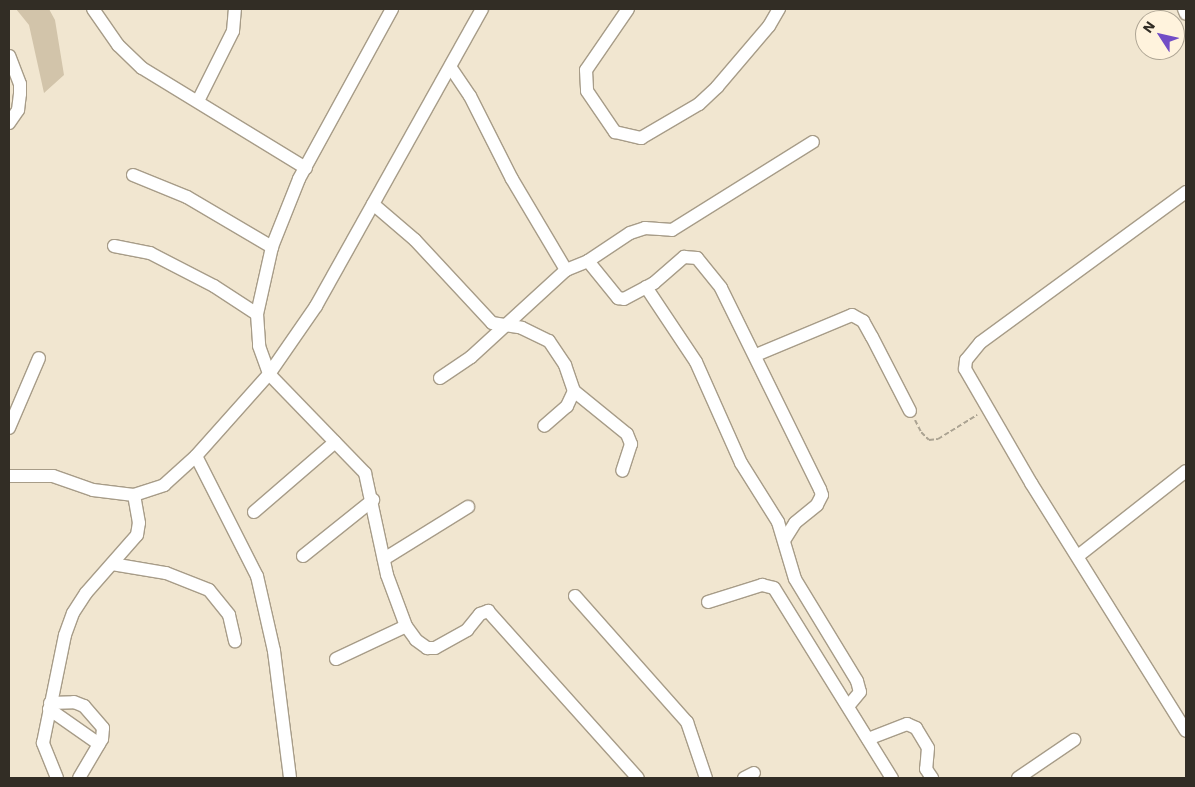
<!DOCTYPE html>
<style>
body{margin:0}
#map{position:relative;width:1195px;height:787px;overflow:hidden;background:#f1e6d0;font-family:"Work Sans",sans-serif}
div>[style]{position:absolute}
.green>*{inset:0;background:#d2c4aa}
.path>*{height:2px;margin-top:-1px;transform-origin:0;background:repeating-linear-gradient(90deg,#aba392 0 5px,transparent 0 7.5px)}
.roads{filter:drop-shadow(1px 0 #a79c88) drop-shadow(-1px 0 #a79c88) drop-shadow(0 1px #a79c88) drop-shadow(0 -1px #a79c88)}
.minor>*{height:12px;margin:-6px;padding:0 6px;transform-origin:6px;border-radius:6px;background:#fff}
span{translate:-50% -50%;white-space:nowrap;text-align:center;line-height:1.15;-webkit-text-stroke:4.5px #fff3dd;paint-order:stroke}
.frame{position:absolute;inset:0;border:10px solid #322d25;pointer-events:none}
.north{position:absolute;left:1135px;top:10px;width:50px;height:50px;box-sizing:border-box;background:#fff3dd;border:1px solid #ada493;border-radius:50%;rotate:305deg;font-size:14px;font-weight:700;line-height:20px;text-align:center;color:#322d25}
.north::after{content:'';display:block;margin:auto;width:18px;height:22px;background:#724dc6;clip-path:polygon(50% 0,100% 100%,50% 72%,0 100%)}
</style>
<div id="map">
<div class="green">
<div style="clip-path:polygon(16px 9px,49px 9px,55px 20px,64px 75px,44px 93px,29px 25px)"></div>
</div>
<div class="path">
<div style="left:915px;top:420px;width:13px;rotate:63deg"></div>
<div style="left:921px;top:432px;width:11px;rotate:45deg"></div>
<div style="left:929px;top:440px;width:9px;rotate:-6deg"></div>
<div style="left:938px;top:439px;width:46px;rotate:-31.6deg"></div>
</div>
<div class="roads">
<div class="minor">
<div style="left:93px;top:9px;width:44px;rotate:55.2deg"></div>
<div style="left:118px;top:45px;width:33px;rotate:44deg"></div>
<div style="left:142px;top:68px;width:192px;rotate:31.4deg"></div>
<div style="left:392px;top:9px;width:194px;rotate:118.7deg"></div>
<div style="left:299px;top:179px;width:73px;rotate:111.7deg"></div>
<div style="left:272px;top:247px;width:69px;rotate:102.6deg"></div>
<div style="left:257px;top:314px;width:32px;rotate:86deg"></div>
<div style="left:259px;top:346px;width:30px;rotate:70deg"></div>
<div style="left:269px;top:374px;width:138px;rotate:45.9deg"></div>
<div style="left:365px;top:473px;width:104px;rotate:77.8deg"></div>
<div style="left:387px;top:575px;width:54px;rotate:69.6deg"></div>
<div style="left:406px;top:626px;width:17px;rotate:54deg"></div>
<div style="left:416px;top:640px;width:14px;rotate:36deg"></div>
<div style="left:427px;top:648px;width:8px"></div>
<div style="left:435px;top:648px;width:37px;rotate:-29deg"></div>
<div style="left:467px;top:630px;width:21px;rotate:-51deg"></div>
<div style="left:480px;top:614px;width:9px;rotate:-21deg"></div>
<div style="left:488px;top:611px;width:224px;rotate:48.1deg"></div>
<div style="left:628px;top:9px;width:74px;rotate:124.5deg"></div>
<div style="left:586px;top:70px;width:21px;rotate:87deg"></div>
<div style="left:587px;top:91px;width:50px;rotate:55.7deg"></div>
<div style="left:615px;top:132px;width:27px;rotate:13deg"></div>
<div style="left:641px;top:138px;width:67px;rotate:-30.4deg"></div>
<div style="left:699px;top:104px;width:25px;rotate:-43deg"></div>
<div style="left:717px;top:87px;width:80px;rotate:-49.6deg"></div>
<div style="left:769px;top:26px;width:20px;rotate:-60deg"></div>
<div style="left:1184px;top:9px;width:5px;rotate:68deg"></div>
<div style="left:451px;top:68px;width:34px;rotate:56deg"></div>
<div style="left:470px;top:96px;width:93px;rotate:63.2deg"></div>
<div style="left:512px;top:179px;width:106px;rotate:59.3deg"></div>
<div style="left:198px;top:101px;width:78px;rotate:-63.4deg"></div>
<div style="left:233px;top:31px;width:22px;rotate:-85deg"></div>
<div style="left:9px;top:123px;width:16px;rotate:-55deg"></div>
<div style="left:18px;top:110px;width:16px;rotate:-83deg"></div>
<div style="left:20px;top:94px;width:10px;rotate:-90deg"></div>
<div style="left:20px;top:84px;width:30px;rotate:-111deg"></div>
<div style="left:133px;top:175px;width:58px;rotate:22.2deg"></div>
<div style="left:187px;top:197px;width:99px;rotate:30.5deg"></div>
<div style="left:1186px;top:192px;width:255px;rotate:143.8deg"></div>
<div style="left:980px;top:343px;width:22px;rotate:129deg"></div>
<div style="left:966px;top:360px;width:9px;rotate:96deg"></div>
<div style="left:965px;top:369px;width:132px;rotate:59.9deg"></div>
<div style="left:1031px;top:483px;width:292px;rotate:58deg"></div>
<div style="left:373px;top:204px;width:55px;rotate:40.6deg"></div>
<div style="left:415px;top:240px;width:113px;rotate:47.1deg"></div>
<div style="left:492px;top:323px;width:30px;rotate:9deg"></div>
<div style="left:522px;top:328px;width:30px;rotate:26deg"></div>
<div style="left:549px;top:341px;width:29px;rotate:56deg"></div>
<div style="left:565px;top:365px;width:28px;rotate:71deg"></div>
<div style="left:574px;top:391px;width:17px;rotate:115deg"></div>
<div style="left:567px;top:406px;width:30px;rotate:139deg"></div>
<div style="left:114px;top:246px;width:37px;rotate:11deg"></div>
<div style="left:150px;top:253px;width:72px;rotate:27.3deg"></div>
<div style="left:214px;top:286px;width:51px;rotate:33.1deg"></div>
<div style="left:588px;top:261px;width:50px;rotate:-33.7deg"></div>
<div style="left:630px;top:233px;width:16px;rotate:-18deg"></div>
<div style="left:645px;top:228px;width:27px;rotate:4deg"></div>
<div style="left:672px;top:230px;width:166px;rotate:-32deg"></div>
<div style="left:646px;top:287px;width:90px;rotate:56.3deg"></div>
<div style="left:696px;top:362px;width:111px;rotate:66deg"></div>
<div style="left:741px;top:463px;width:70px;rotate:57.9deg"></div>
<div style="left:778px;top:522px;width:59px;rotate:73.4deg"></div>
<div style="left:795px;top:579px;width:119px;rotate:58.7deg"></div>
<div style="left:857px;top:681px;width:11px;rotate:75deg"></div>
<div style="left:860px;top:692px;width:17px;rotate:130deg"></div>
<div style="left:756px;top:355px;width:104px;rotate:-22.6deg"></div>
<div style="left:852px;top:315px;width:13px;rotate:29deg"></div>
<div style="left:863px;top:321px;width:18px;rotate:61deg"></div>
<div style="left:872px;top:337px;width:83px;rotate:62.8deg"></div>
<div style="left:440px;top:378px;width:37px;rotate:-34deg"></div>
<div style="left:471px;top:357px;width:129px;rotate:-42.5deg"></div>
<div style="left:566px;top:270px;width:24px;rotate:-22deg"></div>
<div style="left:588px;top:261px;width:48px;rotate:51deg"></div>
<div style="left:618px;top:298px;width:6px;rotate:9deg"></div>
<div style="left:624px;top:299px;width:34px;rotate:-28deg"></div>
<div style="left:654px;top:283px;width:40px;rotate:-41deg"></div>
<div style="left:684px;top:257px;width:13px;rotate:4deg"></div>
<div style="left:697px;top:258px;width:38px;rotate:51deg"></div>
<div style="left:721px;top:288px;width:224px;rotate:63.8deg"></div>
<div style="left:820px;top:489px;width:6px;rotate:72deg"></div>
<div style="left:822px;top:495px;width:11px;rotate:117deg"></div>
<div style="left:817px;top:505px;width:28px;rotate:141deg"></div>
<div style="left:795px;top:523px;width:19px;rotate:122deg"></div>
<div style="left:574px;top:391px;width:68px;rotate:39.1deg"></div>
<div style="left:627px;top:434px;width:11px;rotate:68deg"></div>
<div style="left:631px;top:444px;width:28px;rotate:108deg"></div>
<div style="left:9px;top:428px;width:76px;rotate:-66.8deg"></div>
<div style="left:196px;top:456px;width:135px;rotate:63.1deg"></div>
<div style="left:257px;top:576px;width:77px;rotate:77.2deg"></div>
<div style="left:274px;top:651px;width:128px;rotate:82.8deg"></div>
<div style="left:9px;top:476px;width:44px"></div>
<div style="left:53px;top:476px;width:42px;rotate:19.3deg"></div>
<div style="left:93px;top:490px;width:41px;rotate:7deg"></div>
<div style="left:134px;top:495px;width:32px;rotate:-18deg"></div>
<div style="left:164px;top:485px;width:43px;rotate:-42.2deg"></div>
<div style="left:196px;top:456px;width:110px;rotate:-48.3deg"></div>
<div style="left:269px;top:374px;width:83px;rotate:-55.3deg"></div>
<div style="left:316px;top:306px;width:340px;rotate:-60.8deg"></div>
<div style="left:254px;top:512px;width:107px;rotate:-40.8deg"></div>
<div style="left:303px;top:556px;width:90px;rotate:-38.7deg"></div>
<div style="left:1078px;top:556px;width:137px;rotate:-38.2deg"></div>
<div style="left:384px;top:559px;width:99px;rotate:-31.8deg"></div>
<div style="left:112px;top:564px;width:55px;rotate:9.5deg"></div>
<div style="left:166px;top:573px;width:46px;rotate:21.6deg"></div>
<div style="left:209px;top:590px;width:32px;rotate:51deg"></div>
<div style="left:229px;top:615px;width:27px;rotate:77deg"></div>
<div style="left:575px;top:596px;width:169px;rotate:48.4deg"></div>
<div style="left:687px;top:722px;width:59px;rotate:71.3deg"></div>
<div style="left:708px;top:602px;width:57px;rotate:-17.5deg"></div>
<div style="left:762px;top:585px;width:12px;rotate:14deg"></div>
<div style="left:774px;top:588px;width:224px;rotate:58.2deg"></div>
<div style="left:336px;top:659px;width:77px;rotate:-25.2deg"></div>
<div style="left:50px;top:703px;width:24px;rotate:-2deg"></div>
<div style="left:74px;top:702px;width:11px;rotate:22deg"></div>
<div style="left:84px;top:706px;width:29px;rotate:49deg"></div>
<div style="left:103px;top:728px;width:11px;rotate:95deg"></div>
<div style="left:102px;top:739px;width:45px;rotate:120.5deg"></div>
<div style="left:49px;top:709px;width:61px;rotate:35deg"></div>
<div style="left:868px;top:739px;width:42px;rotate:-21deg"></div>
<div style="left:907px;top:724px;width:10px;rotate:24deg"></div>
<div style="left:916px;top:728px;width:23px;rotate:59deg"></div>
<div style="left:928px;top:748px;width:21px;rotate:95deg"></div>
<div style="left:926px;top:769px;width:11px;rotate:56deg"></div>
<div style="left:57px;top:778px;width:38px;rotate:-112deg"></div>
<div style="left:43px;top:743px;width:110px;rotate:-78.5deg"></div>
<div style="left:65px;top:635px;width:23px;rotate:-70deg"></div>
<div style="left:73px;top:613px;width:24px;rotate:-57deg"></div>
<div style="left:86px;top:593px;width:77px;rotate:-48.7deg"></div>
<div style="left:137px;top:535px;width:12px;rotate:-81deg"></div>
<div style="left:139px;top:523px;width:28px;rotate:-100deg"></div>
<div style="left:744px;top:778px;width:11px;rotate:-27deg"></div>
<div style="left:1018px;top:778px;width:68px;rotate:-34.2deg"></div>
</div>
</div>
<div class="frame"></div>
<div class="north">N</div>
</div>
